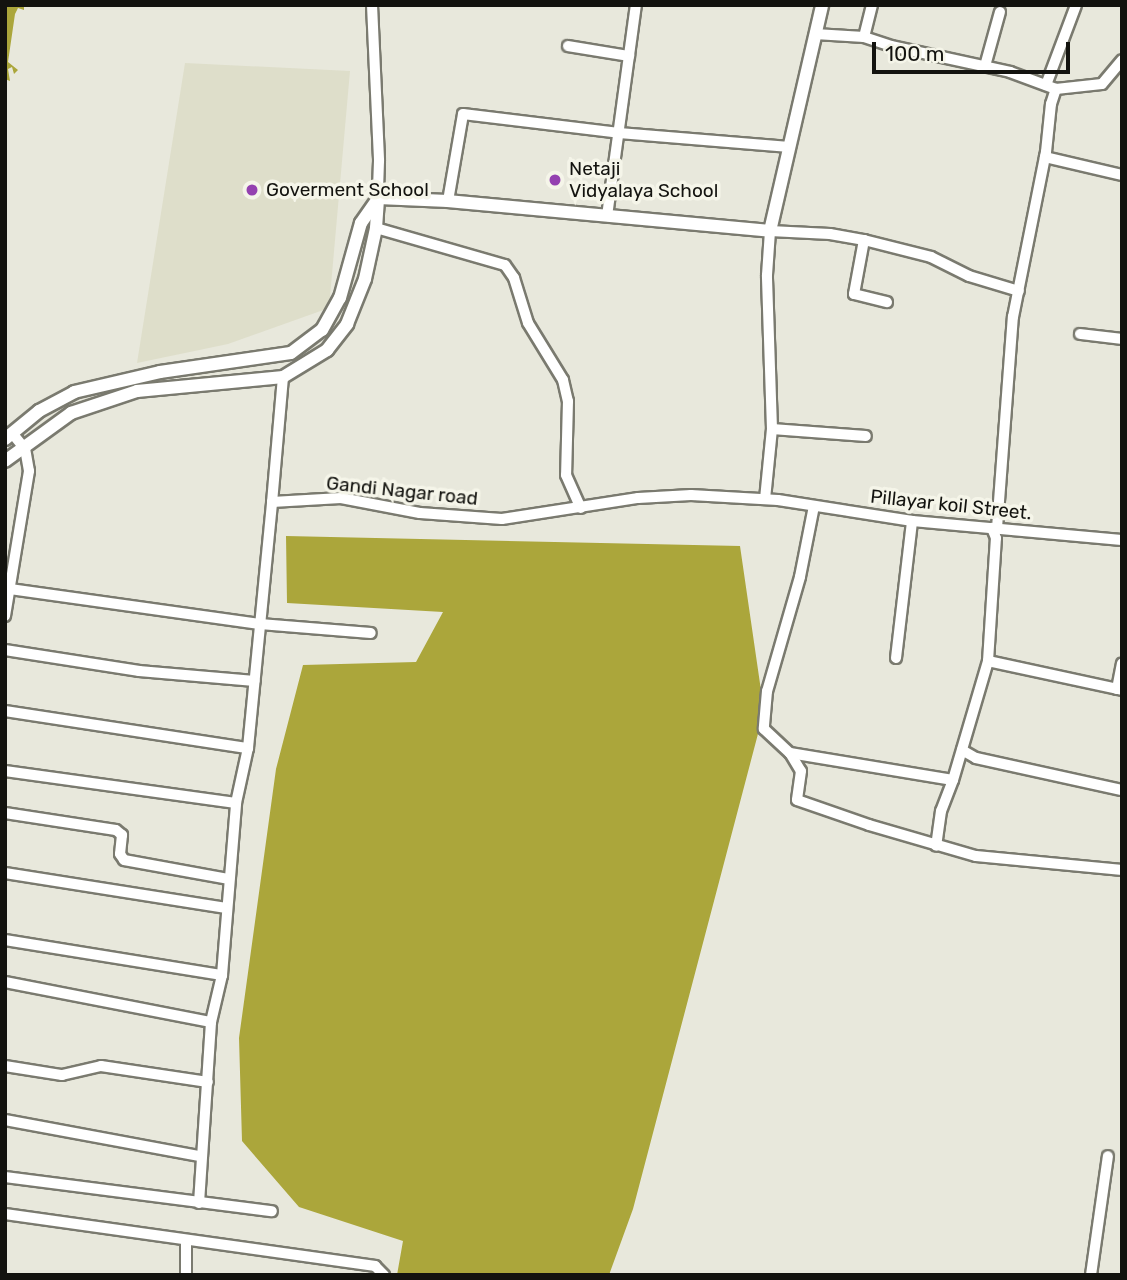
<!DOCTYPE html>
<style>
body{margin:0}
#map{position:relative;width:1127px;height:1280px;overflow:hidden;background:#e8e8dc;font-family:Rubik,sans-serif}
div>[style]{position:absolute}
.built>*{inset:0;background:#dedeca}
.water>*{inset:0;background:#aba63b}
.roads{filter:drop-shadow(2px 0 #7a7a6f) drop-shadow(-2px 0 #7a7a6f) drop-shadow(0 2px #7a7a6f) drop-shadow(0 -2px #7a7a6f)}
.minor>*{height:10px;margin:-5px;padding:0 5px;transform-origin:5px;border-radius:5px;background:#fff}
.tertiary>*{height:12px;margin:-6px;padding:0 6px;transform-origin:6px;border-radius:6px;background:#fff}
.dots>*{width:19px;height:19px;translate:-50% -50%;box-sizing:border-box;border:4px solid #f5f5e9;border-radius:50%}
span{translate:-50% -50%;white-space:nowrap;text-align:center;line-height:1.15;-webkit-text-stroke:7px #f5f5e9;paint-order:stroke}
.poi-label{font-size:19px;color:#13130f}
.left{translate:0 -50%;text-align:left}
.street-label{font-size:19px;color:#13130f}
.frame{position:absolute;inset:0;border:7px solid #13130f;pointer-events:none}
.scale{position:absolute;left:872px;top:42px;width:198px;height:32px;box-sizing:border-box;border:4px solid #13130f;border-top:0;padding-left:9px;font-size:21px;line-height:24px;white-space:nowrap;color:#13130f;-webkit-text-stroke:5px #f5f5e9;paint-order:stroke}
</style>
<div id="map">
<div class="built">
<div style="clip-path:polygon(185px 63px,350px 71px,329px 308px,228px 344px,137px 363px)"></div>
</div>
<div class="water">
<div style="clip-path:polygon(5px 5px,24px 5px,24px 10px,18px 8px,15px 14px,8px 62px,18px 70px,14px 74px,12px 67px,8px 69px,10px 81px,5px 79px)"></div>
<div style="clip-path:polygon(286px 536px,740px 546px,764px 711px,633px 1209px,609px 1275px,397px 1275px,403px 1241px,299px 1207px,242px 1141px,239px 1038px,276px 769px,303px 665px,416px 662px,443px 612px,287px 603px)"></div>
</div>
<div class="roads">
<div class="minor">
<div style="left:372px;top:5px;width:156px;rotate:87.4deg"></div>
<div style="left:379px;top:161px;width:37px;rotate:92deg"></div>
<div style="left:815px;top:34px;width:49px;rotate:3.5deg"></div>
<div style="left:864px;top:37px;width:28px;rotate:18deg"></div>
<div style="left:891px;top:46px;width:122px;rotate:12.3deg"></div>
<div style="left:1010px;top:72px;width:49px;rotate:20.3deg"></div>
<div style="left:864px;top:37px;width:33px;rotate:-76deg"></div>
<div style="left:568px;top:46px;width:62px;rotate:9.3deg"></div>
<div style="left:985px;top:66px;width:56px;rotate:-74.5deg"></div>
<div style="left:1046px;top:85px;width:85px;rotate:-69.4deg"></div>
<div style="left:1045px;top:157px;width:79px;rotate:13.2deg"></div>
<div style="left:448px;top:201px;width:88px;rotate:-80.2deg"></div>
<div style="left:463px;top:114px;width:157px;rotate:6.9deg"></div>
<div style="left:619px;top:133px;width:171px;rotate:4.7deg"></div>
<div style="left:607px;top:216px;width:213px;rotate:-82.2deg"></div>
<div style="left:376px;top:228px;width:134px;rotate:16deg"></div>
<div style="left:505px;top:265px;width:16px;rotate:55deg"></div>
<div style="left:514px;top:278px;width:47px;rotate:72.7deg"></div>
<div style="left:528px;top:323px;width:67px;rotate:58.4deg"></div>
<div style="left:563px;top:380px;width:22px;rotate:77deg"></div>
<div style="left:568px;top:401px;width:74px;rotate:91.5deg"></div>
<div style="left:566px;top:475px;width:36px;rotate:66deg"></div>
<div style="left:864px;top:240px;width:55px;rotate:100.5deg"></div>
<div style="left:854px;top:294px;width:34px;rotate:14deg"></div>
<div style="left:1080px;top:334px;width:42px;rotate:6.8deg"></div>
<div style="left:283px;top:377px;width:125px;rotate:95deg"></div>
<div style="left:272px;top:502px;width:69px;rotate:-3.3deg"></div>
<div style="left:341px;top:498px;width:80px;rotate:10.8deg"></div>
<div style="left:420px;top:513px;width:82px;rotate:4.2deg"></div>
<div style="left:502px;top:519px;width:138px;rotate:-8.8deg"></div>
<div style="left:638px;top:498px;width:53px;rotate:-3.2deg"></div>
<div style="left:691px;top:495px;width:87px;rotate:3.3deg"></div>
<div style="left:778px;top:500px;width:136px;rotate:8.9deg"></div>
<div style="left:912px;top:521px;width:211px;rotate:5.2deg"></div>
<div style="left:772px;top:429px;width:94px;rotate:4.3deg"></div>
<div style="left:765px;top:499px;width:70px;rotate:-84.3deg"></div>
<div style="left:772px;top:429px;width:154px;rotate:-91.9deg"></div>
<div style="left:767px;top:275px;width:44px;rotate:-86.1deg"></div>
<div style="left:770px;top:231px;width:60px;rotate:2.9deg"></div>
<div style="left:830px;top:234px;width:35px;rotate:10deg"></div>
<div style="left:864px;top:240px;width:69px;rotate:14.2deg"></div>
<div style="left:931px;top:257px;width:42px;rotate:26.6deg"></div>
<div style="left:969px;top:276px;width:52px;rotate:16.7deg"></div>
<div style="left:814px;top:506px;width:72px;rotate:101.2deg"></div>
<div style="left:800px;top:577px;width:119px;rotate:106.1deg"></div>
<div style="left:767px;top:691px;width:38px;rotate:95deg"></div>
<div style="left:764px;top:729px;width:35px;rotate:43deg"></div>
<div style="left:790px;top:753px;width:165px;rotate:9.4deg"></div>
<div style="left:953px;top:780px;width:33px;rotate:111deg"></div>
<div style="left:941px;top:811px;width:35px;rotate:98deg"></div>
<div style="left:997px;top:528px;width:212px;rotate:-85.7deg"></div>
<div style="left:1013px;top:317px;width:168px;rotate:-78.7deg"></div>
<div style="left:1046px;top:152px;width:48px;rotate:-84.1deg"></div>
<div style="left:1051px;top:104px;width:16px;rotate:-72deg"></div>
<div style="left:1056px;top:89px;width:46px;rotate:-6.2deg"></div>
<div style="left:1102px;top:84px;width:31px;rotate:-50deg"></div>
<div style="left:10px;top:589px;width:252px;rotate:8deg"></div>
<div style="left:260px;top:624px;width:111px;rotate:4.6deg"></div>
<div style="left:5px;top:616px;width:147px;rotate:-80.6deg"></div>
<div style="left:29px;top:471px;width:22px;rotate:-100deg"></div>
<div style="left:25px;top:449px;width:19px;rotate:-129deg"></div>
<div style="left:5px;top:650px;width:136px;rotate:8.9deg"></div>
<div style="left:139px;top:671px;width:116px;rotate:4.9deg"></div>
<div style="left:896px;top:658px;width:138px;rotate:-83.3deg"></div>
<div style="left:988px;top:661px;width:137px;rotate:12.2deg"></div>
<div style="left:1117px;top:689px;width:26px;rotate:-79deg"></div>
<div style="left:5px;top:711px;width:246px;rotate:8.7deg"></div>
<div style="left:962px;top:750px;width:16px;rotate:30deg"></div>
<div style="left:976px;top:758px;width:149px;rotate:12.4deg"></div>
<div style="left:790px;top:753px;width:21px;rotate:59deg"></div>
<div style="left:801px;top:771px;width:29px;rotate:98deg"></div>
<div style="left:797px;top:800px;width:76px;rotate:19.1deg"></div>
<div style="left:869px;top:825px;width:111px;rotate:16.2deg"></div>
<div style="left:976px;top:856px;width:147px;rotate:5.5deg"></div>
<div style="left:5px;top:771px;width:233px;rotate:7.9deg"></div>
<div style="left:953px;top:780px;width:124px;rotate:-73.6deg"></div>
<div style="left:988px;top:661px;width:123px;rotate:-86.3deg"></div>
<div style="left:996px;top:538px;width:11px;rotate:-112deg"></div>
<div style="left:5px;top:813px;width:112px;rotate:8.7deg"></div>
<div style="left:116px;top:830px;width:8px;rotate:40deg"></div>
<div style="left:122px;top:835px;width:19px;rotate:96deg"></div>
<div style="left:120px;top:854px;width:7px;rotate:56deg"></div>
<div style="left:124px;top:860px;width:107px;rotate:10.3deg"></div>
<div style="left:5px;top:873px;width:224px;rotate:9deg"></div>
<div style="left:5px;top:940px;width:220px;rotate:9.2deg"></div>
<div style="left:5px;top:982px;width:210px;rotate:11deg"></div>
<div style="left:5px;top:1066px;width:58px;rotate:9deg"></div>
<div style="left:62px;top:1075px;width:40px;rotate:-13deg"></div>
<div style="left:101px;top:1066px;width:108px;rotate:8.5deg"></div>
<div style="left:5px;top:1120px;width:198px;rotate:10.5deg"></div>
<div style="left:5px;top:1177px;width:269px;rotate:7.3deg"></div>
<div style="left:199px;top:1203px;width:181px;rotate:-86.2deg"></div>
<div style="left:211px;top:1022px;width:48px;rotate:-76.8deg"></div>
<div style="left:222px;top:975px;width:173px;rotate:-85.3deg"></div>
<div style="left:236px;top:803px;width:56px;rotate:-77.7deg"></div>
<div style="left:248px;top:748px;width:247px;rotate:-84.4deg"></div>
<div style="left:5px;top:1214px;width:374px;rotate:8deg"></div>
<div style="left:375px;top:1266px;width:13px;rotate:45deg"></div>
<div style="left:186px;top:1275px;width:35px;rotate:-90deg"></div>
<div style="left:1091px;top:1275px;width:120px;rotate:-81.9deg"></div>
</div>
<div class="tertiary">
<div style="left:378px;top:198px;width:70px;rotate:2.5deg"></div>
<div style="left:448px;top:201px;width:323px;rotate:5.3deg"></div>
<div style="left:770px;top:231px;width:232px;rotate:-77deg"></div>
<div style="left:5px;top:439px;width:44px;rotate:-39.5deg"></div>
<div style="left:39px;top:411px;width:40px;rotate:-28deg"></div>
<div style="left:74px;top:392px;width:88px;rotate:-13.1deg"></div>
<div style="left:160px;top:372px;width:132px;rotate:-8.3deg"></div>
<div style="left:291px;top:353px;width:39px;rotate:-37deg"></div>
<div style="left:322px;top:330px;width:37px;rotate:-61deg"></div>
<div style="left:340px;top:298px;width:78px;rotate:-74.4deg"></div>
<div style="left:361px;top:223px;width:29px;rotate:-55deg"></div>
<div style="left:5px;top:461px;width:82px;rotate:-36deg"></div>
<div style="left:71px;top:413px;width:70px;rotate:-18.4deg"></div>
<div style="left:137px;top:391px;width:147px;rotate:-5.5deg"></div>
<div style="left:283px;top:377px;width:52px;rotate:-31.5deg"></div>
<div style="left:327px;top:350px;width:33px;rotate:-52deg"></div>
<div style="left:347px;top:324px;width:48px;rotate:-68.2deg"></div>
<div style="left:365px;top:279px;width:52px;rotate:-77.8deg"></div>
<div style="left:376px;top:228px;width:30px;rotate:-86deg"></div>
</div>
</div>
<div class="dots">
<div style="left:555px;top:180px;background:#9441b0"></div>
<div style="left:252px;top:190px;background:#9441b0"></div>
</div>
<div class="poi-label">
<span class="left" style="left:569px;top:180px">Netaji<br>Vidyalaya School</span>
<span class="left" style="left:266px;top:190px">Goverment School</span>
</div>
<div class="street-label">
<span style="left:402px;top:491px;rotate:6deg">Gandi Nagar road</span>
<span style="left:951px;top:505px;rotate:6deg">Pillayar koil Street.</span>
</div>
<div class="frame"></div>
<div class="scale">100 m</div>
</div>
